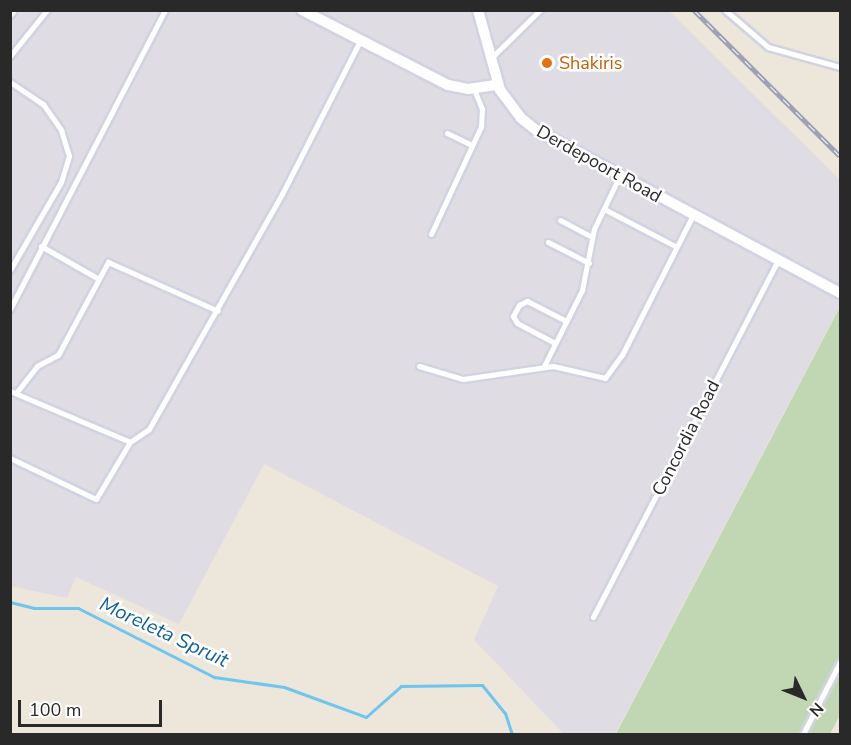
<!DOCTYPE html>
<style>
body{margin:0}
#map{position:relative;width:851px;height:745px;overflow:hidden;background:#ece6db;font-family:"Nunito Sans",sans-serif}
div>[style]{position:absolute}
.industrial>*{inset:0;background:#dfdce4}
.cemetery>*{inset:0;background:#c1d6b2}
.stream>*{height:3px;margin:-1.5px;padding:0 1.5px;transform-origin:1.5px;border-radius:1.5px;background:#6ec5ee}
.roads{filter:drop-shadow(2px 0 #d1d3e2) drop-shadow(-2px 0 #d1d3e2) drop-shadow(0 2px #d1d3e2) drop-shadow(0 -2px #d1d3e2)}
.lane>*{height:5px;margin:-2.5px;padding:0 2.5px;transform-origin:2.5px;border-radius:2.5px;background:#fff}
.street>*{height:10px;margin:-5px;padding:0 5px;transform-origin:5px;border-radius:5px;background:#fff}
.rail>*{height:5px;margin-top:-2.5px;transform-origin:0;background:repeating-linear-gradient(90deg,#fff 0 9px,#9ea0b4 0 18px);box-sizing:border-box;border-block:2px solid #9ea0b4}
.dots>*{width:16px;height:16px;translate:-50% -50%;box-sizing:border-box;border:3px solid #fff;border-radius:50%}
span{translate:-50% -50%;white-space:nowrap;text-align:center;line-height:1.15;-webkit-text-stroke:5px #fff;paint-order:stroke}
.food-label{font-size:18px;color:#c56008}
.left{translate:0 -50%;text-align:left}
.street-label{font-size:18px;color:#292929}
.water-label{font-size:20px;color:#0d619a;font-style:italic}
.frame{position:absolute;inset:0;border:12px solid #292929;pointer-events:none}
.north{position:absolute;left:773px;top:667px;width:60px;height:60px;-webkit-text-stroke:4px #fff;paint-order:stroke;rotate:133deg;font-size:16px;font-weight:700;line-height:24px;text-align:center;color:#292929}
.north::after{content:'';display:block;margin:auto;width:21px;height:27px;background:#292929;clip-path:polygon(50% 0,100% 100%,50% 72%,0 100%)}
.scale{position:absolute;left:18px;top:700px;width:144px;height:27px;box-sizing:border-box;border:3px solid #292929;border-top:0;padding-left:8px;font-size:18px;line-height:21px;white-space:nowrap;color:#292929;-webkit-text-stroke:4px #fff;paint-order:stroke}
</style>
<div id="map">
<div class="industrial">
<div style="clip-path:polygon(11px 11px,669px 11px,840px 180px,840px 306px,615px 734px,564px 734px,474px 640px,498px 586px,264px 464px,179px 624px,76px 577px,67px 598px,11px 586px)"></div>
</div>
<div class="cemetery">
<div style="clip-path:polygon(840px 307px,840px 715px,830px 734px,616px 734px)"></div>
</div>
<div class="stream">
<div style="left:10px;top:602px;width:25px;rotate:14deg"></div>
<div style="left:34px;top:608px;width:44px"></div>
<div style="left:78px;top:608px;width:153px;rotate:26.9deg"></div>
<div style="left:214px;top:677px;width:71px;rotate:8.1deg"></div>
<div style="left:284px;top:687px;width:87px;rotate:20.1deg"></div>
<div style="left:366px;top:717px;width:47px;rotate:-41.5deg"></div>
<div style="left:401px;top:686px;width:81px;rotate:-0.7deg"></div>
<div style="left:482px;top:685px;width:36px;rotate:51deg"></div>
<div style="left:505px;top:713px;width:22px;rotate:72deg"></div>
</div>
<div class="roads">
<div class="lane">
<div style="left:725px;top:10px;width:57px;rotate:40.7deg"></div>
<div style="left:768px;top:47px;width:75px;rotate:15.5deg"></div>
<div style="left:10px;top:15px;width:6px;rotate:-51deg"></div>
<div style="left:10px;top:56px;width:59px;rotate:-51.2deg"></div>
<div style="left:491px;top:58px;width:69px;rotate:-44.4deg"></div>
<div style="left:10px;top:82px;width:40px;rotate:34deg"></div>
<div style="left:43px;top:104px;width:32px;rotate:55deg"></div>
<div style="left:61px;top:130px;width:27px;rotate:73deg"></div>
<div style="left:69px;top:156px;width:27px;rotate:107deg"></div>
<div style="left:61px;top:182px;width:102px;rotate:120.1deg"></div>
<div style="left:447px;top:133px;width:28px;rotate:26deg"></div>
<div style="left:604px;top:209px;width:82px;rotate:27.5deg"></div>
<div style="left:560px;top:220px;width:36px;rotate:28deg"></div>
<div style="left:431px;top:234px;width:118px;rotate:-65deg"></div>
<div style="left:481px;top:127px;width:18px;rotate:-87deg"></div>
<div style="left:482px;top:109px;width:22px;rotate:-112deg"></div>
<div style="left:548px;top:242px;width:46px;rotate:27.1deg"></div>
<div style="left:41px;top:246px;width:64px;rotate:29.7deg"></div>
<div style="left:10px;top:309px;width:337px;rotate:-62.6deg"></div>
<div style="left:555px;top:343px;width:43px;rotate:-152.2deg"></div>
<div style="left:517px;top:323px;width:8px;rotate:-120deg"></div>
<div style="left:513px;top:316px;width:13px;rotate:-61deg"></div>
<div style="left:519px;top:305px;width:9px;rotate:-27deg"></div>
<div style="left:527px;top:301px;width:44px;rotate:27.1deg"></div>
<div style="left:419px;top:366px;width:46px;rotate:16.5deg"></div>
<div style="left:463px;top:379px;width:91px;rotate:-8.2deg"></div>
<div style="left:553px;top:366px;width:53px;rotate:13deg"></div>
<div style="left:605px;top:378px;width:29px;rotate:-54deg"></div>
<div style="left:622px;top:355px;width:157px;rotate:-63.1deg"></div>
<div style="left:544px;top:366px;width:85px;rotate:-63.4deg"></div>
<div style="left:582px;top:290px;width:62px;rotate:-78.9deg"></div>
<div style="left:594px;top:229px;width:58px;rotate:-64.3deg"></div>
<div style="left:10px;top:391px;width:130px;rotate:23deg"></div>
<div style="left:130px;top:442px;width:23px;rotate:-34deg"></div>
<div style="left:149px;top:429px;width:270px;rotate:-60.5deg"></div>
<div style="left:282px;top:194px;width:172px;rotate:-63deg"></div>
<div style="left:16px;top:393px;width:34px;rotate:-52deg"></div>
<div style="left:37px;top:366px;width:24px;rotate:-28deg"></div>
<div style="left:58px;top:355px;width:106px;rotate:-61.7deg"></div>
<div style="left:108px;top:262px;width:120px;rotate:24deg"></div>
<div style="left:10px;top:458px;width:95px;rotate:25.5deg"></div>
<div style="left:96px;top:499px;width:66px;rotate:-59.2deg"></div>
<div style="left:593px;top:617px;width:402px;rotate:-62.6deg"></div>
<div style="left:803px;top:734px;width:81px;rotate:-62.8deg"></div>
</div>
<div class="street">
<div style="left:302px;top:10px;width:164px;rotate:27.2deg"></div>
<div style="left:448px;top:85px;width:20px;rotate:11deg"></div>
<div style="left:468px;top:89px;width:30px;rotate:-8deg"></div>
<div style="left:478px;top:10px;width:83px;rotate:74.6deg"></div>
<div style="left:500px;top:90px;width:35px;rotate:53deg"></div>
<div style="left:521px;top:118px;width:19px;rotate:39deg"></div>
<div style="left:536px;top:130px;width:345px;rotate:28.2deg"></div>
</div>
</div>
<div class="rail">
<div style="left:694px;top:10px;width:206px;rotate:45deg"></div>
</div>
<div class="dots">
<div style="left:547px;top:63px;background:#e8710a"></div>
</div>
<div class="food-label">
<span class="left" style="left:559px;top:63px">Shakiris</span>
</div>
<div class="street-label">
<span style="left:599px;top:164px;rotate:29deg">Derdepoort Road</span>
<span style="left:686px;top:438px;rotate:-63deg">Concordia Road</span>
</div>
<div class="water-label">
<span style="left:164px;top:632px;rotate:25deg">Moreleta Spruit</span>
</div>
<div class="frame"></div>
<div class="north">N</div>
<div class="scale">100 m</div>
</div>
